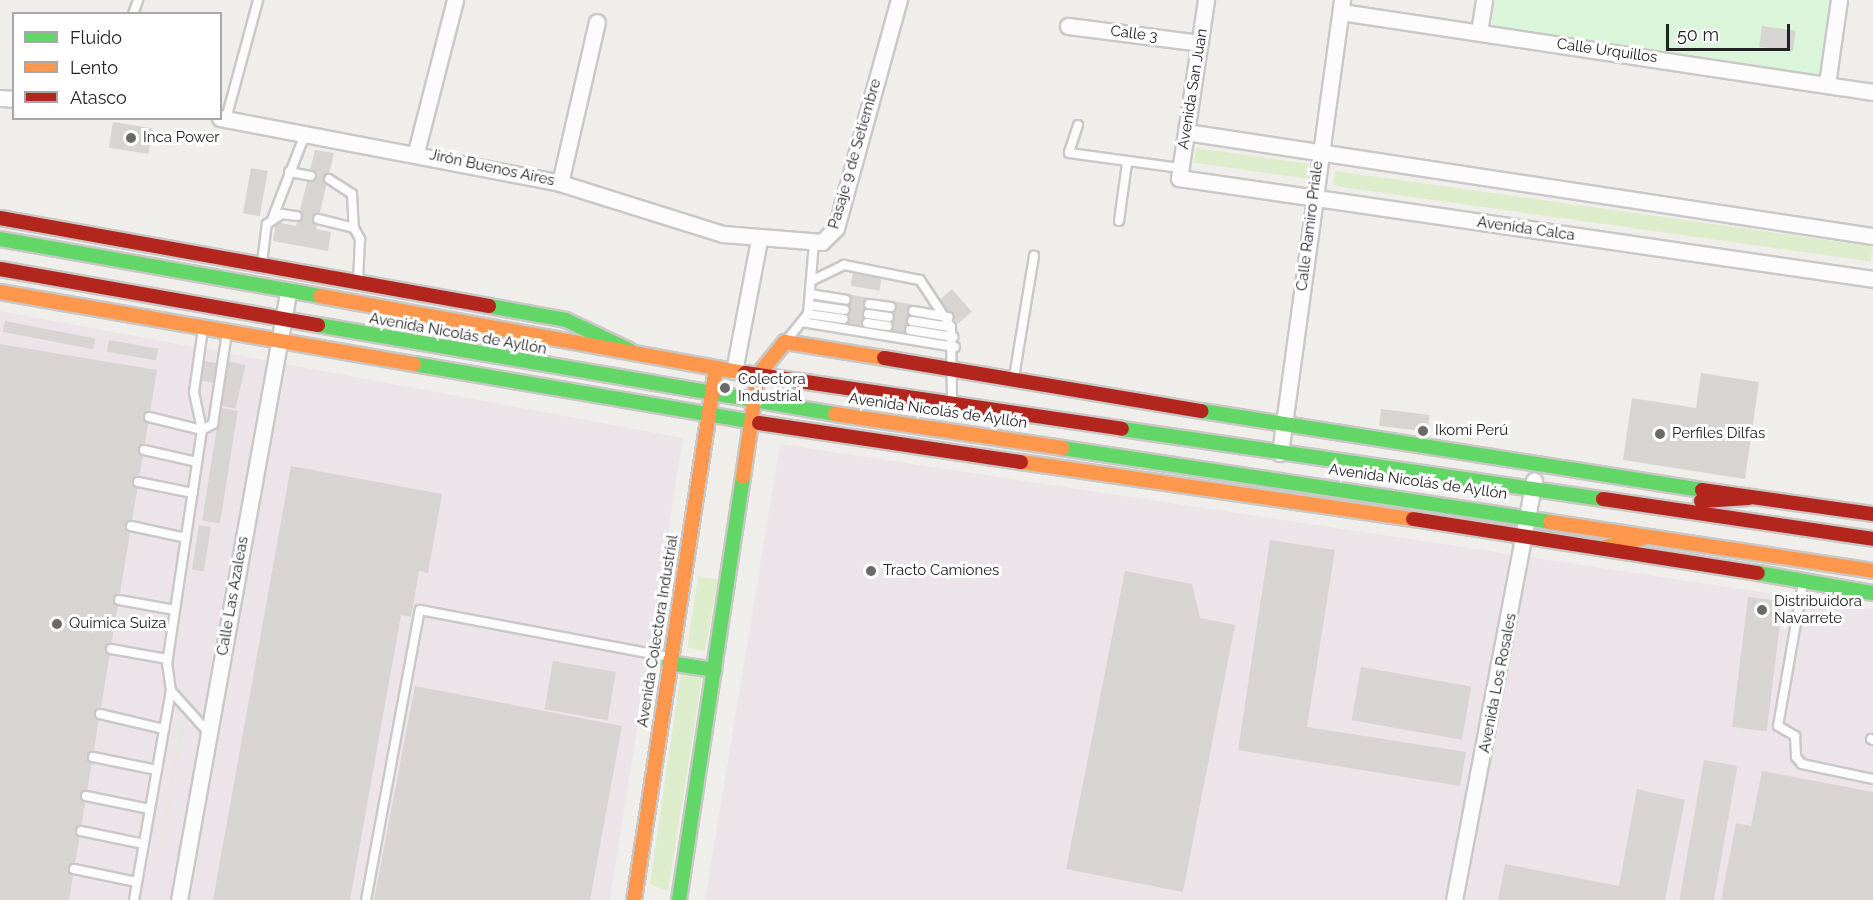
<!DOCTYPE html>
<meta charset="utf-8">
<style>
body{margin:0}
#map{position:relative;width:1873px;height:900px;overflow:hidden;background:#f0eeeb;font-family:Raleway,sans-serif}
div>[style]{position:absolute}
.industrial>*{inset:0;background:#ede4e9}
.grass>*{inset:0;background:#ddeccb;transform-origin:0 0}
.park>*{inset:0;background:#daf5da}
.building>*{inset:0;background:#d7d4d2;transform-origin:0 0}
.roads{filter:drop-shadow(2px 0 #c9c8c7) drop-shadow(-2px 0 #c9c8c7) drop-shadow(0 2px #c9c8c7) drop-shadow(0 -2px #c9c8c7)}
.lane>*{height:8px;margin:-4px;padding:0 4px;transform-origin:4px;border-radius:4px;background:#fdfcfc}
.street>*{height:15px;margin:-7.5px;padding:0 7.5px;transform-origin:7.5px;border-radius:7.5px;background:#fdfcfc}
.fast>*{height:14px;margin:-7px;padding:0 7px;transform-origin:7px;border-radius:7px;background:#63d668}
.slow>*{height:14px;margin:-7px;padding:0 7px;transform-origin:7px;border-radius:7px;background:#ff974d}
.jam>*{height:14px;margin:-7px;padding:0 7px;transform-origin:7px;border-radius:7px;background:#b3261e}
.dots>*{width:16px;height:16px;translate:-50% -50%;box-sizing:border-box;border:3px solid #fff;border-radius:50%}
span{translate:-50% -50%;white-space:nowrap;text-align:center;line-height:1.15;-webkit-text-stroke:6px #fff;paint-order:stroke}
.street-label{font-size:15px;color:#222}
.poi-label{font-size:15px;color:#222}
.left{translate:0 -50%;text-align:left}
.legend{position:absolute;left:12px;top:12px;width:210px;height:108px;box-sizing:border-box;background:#fff;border:2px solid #a7a7a7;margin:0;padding:8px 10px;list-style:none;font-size:18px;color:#222}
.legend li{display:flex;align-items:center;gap:12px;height:30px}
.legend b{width:30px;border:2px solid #a7a7a7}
.scale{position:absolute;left:1666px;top:24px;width:124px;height:27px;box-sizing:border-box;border:3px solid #222;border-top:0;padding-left:8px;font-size:18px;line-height:21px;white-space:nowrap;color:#222;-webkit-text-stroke:4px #fff;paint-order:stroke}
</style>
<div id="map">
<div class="industrial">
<div style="clip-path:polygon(0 311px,683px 438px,610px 900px,0 900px)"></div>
<div style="clip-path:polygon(780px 444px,1873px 609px,1873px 900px,705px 900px)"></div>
</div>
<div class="grass">
<div style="left:1196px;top:148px;width:114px;height:15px;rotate:8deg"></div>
<div style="left:1335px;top:171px;width:543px;height:15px;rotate:8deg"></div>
<div style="clip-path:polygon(698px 577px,718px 579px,705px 651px,688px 648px,688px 643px)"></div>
<div style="clip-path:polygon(681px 672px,703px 672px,668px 891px,650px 884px)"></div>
<div style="clip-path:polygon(182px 721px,184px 721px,152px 900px)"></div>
</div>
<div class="park">
<div style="clip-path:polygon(1495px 0,1833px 0,1822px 79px,1492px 28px)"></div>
</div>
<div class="building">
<div style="left:1762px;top:26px;width:34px;height:21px;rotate:8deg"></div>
<div style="left:113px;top:122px;width:40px;height:26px;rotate:9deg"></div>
<div style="clip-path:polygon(315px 150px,334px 153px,316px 229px,331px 232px,328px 251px,273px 241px,276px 222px,296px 226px)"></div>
<div style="left:251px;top:168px;width:17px;height:46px;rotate:10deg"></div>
<div style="left:854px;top:267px;width:29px;height:19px;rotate:10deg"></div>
<div style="left:952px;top:289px;width:30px;height:18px;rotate:49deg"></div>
<div style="left:847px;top:294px;width:23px;height:35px;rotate:10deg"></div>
<div style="left:892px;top:301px;width:22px;height:36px;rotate:10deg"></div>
<div style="left:5px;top:321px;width:92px;height:11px;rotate:11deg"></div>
<div style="left:109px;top:340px;width:50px;height:12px;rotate:10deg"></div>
<div style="clip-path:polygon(0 344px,157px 370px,69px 900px,0 900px)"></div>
<div style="left:204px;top:361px;width:13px;height:20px;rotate:9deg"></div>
<div style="left:228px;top:361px;width:18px;height:45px;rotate:13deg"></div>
<div style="clip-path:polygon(1701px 373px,1759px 382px,1745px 479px,1623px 460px,1632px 398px,1696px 408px)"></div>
<div style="left:220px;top:408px;width:18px;height:114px;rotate:9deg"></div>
<div style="left:1381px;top:409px;width:49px;height:17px;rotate:7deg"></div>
<div style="clip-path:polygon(291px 466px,442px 494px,428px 573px,419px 571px,411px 617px,401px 615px,350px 900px,213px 900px)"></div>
<div style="left:199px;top:525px;width:12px;height:45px;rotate:9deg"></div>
<div style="clip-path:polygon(1270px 540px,1335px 550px,1307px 727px,1466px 752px,1460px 786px,1238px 750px)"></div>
<div style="clip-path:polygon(1125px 571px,1192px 584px,1200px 618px,1235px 625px,1183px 892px,1066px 869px)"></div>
<div style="left:1748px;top:597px;width:35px;height:131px;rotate:7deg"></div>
<div style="left:553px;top:661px;width:64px;height:49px;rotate:10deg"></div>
<div style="left:1361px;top:667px;width:112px;height:54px;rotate:10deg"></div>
<div style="clip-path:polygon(415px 686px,622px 726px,590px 900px,374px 900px)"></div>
<div style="left:1704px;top:760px;width:34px;height:143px;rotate:10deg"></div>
<div style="clip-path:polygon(1762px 771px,1873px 792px,1873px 900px,1721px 900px,1736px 823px,1751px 826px)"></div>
<div style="clip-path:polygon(1637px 789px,1685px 800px,1665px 900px,1498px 900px,1505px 864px,1619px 886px)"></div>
</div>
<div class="roads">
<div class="lane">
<div style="left:133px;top:14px;width:15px;rotate:-70deg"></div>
<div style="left:226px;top:119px;width:123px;rotate:-74.9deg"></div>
<div style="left:1078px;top:125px;width:29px;rotate:108deg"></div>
<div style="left:1069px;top:153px;width:112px;rotate:7.7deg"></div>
<div style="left:289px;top:172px;width:22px;rotate:10deg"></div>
<div style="left:329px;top:179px;width:27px;rotate:33deg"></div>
<div style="left:352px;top:194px;width:34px;rotate:87deg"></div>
<div style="left:354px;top:228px;width:13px;rotate:61deg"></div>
<div style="left:360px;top:239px;width:43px;rotate:92.7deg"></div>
<div style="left:273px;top:217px;width:89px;rotate:-68.9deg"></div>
<div style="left:318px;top:219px;width:37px;rotate:14deg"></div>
<div style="left:1119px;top:221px;width:59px;rotate:-82.1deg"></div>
<div style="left:262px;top:263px;width:39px;rotate:-83deg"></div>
<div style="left:267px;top:224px;width:18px;rotate:-34deg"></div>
<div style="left:282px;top:214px;width:15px;rotate:8deg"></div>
<div style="left:811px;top:281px;width:37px;rotate:-26deg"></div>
<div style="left:844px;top:265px;width:77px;rotate:11.2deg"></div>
<div style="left:920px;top:280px;width:56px;rotate:56.6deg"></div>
<div style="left:951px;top:327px;width:72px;rotate:89.2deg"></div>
<div style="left:810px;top:294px;width:36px;rotate:9deg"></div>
<div style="left:869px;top:304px;width:22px;rotate:8deg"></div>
<div style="left:809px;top:305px;width:36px;rotate:8deg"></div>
<div style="left:913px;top:311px;width:36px;rotate:10deg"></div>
<div style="left:808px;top:314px;width:71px;rotate:-85.2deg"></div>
<div style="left:868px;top:314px;width:21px;rotate:8deg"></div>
<div style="left:912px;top:321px;width:39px;rotate:9deg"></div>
<div style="left:802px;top:322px;width:155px;rotate:9.3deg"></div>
<div style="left:867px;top:323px;width:21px;rotate:8deg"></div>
<div style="left:910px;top:330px;width:44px;rotate:9.2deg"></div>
<div style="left:786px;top:341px;width:35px;rotate:-51deg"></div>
<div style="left:808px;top:314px;width:36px;rotate:8deg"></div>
<div style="left:1014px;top:377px;width:123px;rotate:-80.6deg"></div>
<div style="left:149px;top:417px;width:55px;rotate:13.8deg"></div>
<div style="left:202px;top:430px;width:13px;rotate:-29deg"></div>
<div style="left:213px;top:424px;width:92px;rotate:-81.3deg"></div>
<div style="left:144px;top:450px;width:54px;rotate:12.8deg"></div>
<div style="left:138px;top:482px;width:56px;rotate:11.3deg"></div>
<div style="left:131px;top:526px;width:56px;rotate:12.3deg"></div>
<div style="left:1803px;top:583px;width:145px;rotate:99.9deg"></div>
<div style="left:1778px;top:726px;width:20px;rotate:30deg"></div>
<div style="left:1795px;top:736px;width:21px;rotate:87deg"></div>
<div style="left:1796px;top:757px;width:9px;rotate:49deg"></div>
<div style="left:1802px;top:764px;width:73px;rotate:11.9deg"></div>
<div style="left:119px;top:600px;width:57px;rotate:10.1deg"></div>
<div style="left:111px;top:649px;width:58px;rotate:10deg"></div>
<div style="left:171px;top:691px;width:55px;rotate:47.9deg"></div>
<div style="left:100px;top:714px;width:66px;rotate:13.2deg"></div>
<div style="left:1871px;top:739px;width:2px;rotate:27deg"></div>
<div style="left:93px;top:757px;width:65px;rotate:11.5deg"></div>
<div style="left:86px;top:796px;width:65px;rotate:11.5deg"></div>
<div style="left:81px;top:831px;width:64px;rotate:11.7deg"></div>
<div style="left:74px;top:869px;width:64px;rotate:11.7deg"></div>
<div style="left:134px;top:900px;width:212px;rotate:-80deg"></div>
<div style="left:171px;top:691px;width:27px;rotate:-98deg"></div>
<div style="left:167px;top:664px;width:237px;rotate:-81.5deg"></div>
<div style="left:202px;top:430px;width:39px;rotate:-102deg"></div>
<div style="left:194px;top:392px;width:64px;rotate:-81.9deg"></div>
<div style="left:366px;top:900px;width:295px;rotate:-79.5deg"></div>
<div style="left:420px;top:610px;width:253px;rotate:10.7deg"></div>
</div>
<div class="street">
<div style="left:1206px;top:0;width:180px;rotate:98.6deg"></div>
<div style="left:1179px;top:178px;width:701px;rotate:8.28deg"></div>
<div style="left:1341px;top:12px;width:538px;rotate:8.55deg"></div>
<div style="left:1068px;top:26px;width:133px;rotate:7.3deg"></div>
<div style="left:1479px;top:32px;width:32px;rotate:-81deg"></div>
<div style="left:1827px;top:84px;width:85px;rotate:-81.9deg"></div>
<div style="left:0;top:98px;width:14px;rotate:4deg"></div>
<div style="left:220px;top:118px;width:346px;rotate:10.8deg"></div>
<div style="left:560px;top:183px;width:171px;rotate:17.4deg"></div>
<div style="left:723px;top:234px;width:99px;rotate:4.6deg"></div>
<div style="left:822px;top:242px;width:20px;rotate:-45deg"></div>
<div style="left:836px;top:228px;width:237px;rotate:-74.6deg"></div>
<div style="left:1186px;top:132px;width:695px;rotate:8.61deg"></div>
<div style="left:416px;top:152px;width:157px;rotate:-75.6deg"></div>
<div style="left:560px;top:183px;width:165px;rotate:-77.1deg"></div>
<div style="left:734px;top:371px;width:133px;rotate:-79.2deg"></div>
<div style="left:1280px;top:453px;width:457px;rotate:-82.2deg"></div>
<div style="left:179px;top:900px;width:617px;rotate:-79.82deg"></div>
<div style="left:1454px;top:900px;width:427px;rotate:-79.2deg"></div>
</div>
<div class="fast">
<div style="left:0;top:239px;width:325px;rotate:10.1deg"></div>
<div style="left:489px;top:306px;width:78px;rotate:10.3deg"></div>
<div style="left:566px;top:320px;width:70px;rotate:25.5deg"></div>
<div style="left:318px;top:325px;width:525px;rotate:9.77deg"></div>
<div style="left:414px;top:364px;width:350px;rotate:9.7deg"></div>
<div style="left:1202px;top:411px;width:506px;rotate:8.98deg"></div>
<div style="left:1122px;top:429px;width:486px;rotate:8.3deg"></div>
<div style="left:1062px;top:448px;width:494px;rotate:8.6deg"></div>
<div style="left:1758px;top:573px;width:117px;rotate:9.9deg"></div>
<div style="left:669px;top:663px;width:46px;rotate:8.8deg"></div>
<div style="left:679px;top:900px;width:428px;rotate:-81.4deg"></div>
</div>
<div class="slow">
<div style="left:0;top:292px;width:420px;rotate:9.9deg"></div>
<div style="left:320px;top:296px;width:432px;rotate:10.3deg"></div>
<div style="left:835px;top:414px;width:230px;rotate:8.5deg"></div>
<div style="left:1021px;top:462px;width:396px;rotate:8.3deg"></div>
<div style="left:743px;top:477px;width:103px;rotate:-81.6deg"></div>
<div style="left:758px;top:375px;width:43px;rotate:-50.7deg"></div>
<div style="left:785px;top:342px;width:100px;rotate:9.2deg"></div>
<div style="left:1550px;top:522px;width:327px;rotate:8.6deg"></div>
<div style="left:1605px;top:547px;width:39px;rotate:-13deg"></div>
<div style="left:634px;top:900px;width:538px;rotate:-81.24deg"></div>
</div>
<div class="jam">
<div style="left:0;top:218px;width:497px;rotate:10.2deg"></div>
<div style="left:0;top:269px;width:323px;rotate:10deg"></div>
<div style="left:884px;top:358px;width:322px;rotate:9.5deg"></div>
<div style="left:745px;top:373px;width:381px;rotate:8.4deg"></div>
<div style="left:759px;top:423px;width:265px;rotate:8.5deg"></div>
<div style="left:1702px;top:490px;width:173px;rotate:8deg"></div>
<div style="left:1603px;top:499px;width:273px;rotate:8.4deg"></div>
<div style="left:1701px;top:501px;width:48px;rotate:-3.6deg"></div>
<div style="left:1413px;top:519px;width:349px;rotate:8.9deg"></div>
</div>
</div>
<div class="dots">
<div style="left:131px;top:138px;background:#6a6968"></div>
<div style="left:725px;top:388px;background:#6a6968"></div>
<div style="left:1423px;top:431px;background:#6a6968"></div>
<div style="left:1660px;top:434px;background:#6a6968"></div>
<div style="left:871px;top:571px;background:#6a6968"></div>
<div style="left:1762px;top:610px;background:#6a6968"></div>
<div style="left:57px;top:624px;background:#6a6968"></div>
</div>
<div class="street-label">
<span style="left:1134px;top:34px;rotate:7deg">Calle 3</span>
<span style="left:1607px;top:51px;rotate:8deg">Calle Urquillos</span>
<span style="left:1193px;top:89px;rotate:-81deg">Avenida San Juan</span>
<span style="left:855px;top:154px;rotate:-74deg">Pasaje 9 de Setiembre</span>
<span style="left:492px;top:168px;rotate:12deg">Jirón Buenos Aires</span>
<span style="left:1310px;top:226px;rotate:-83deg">Calle Ramiro Priale</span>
<span style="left:1526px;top:229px;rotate:8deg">Avenida Calca</span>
<span style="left:458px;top:334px;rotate:10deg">Avenida Nicolás de Ayllón</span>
<span style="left:938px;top:411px;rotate:8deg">Avenida Nicolás de Ayllón</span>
<span style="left:1418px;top:482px;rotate:8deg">Avenida Nicolás de Ayllón</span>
<span style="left:233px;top:596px;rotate:-80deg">Calle Las Azaleas</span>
<span style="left:658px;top:631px;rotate:-81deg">Avenida Colectora Industrial</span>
<span style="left:1498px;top:683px;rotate:-79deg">Avenida Los Rosales</span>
</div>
<div class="poi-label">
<span class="left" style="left:143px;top:138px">Inca Power</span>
<span class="left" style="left:738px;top:388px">Colectora<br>Industrial</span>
<span class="left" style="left:1435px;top:431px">Ikomi Perú</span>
<span class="left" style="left:1672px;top:434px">Perfiles Dilfas</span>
<span class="left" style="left:883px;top:571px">Tracto Camiones</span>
<span class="left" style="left:1774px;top:610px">Distribuidora<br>Navarrete</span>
<span class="left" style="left:69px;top:624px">Quimica Suiza</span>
</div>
<ul class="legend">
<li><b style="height:8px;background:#63d668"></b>Fluido</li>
<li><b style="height:8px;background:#ff974d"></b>Lento</li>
<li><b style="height:8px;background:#b3261e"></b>Atasco</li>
</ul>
<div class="scale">50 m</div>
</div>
